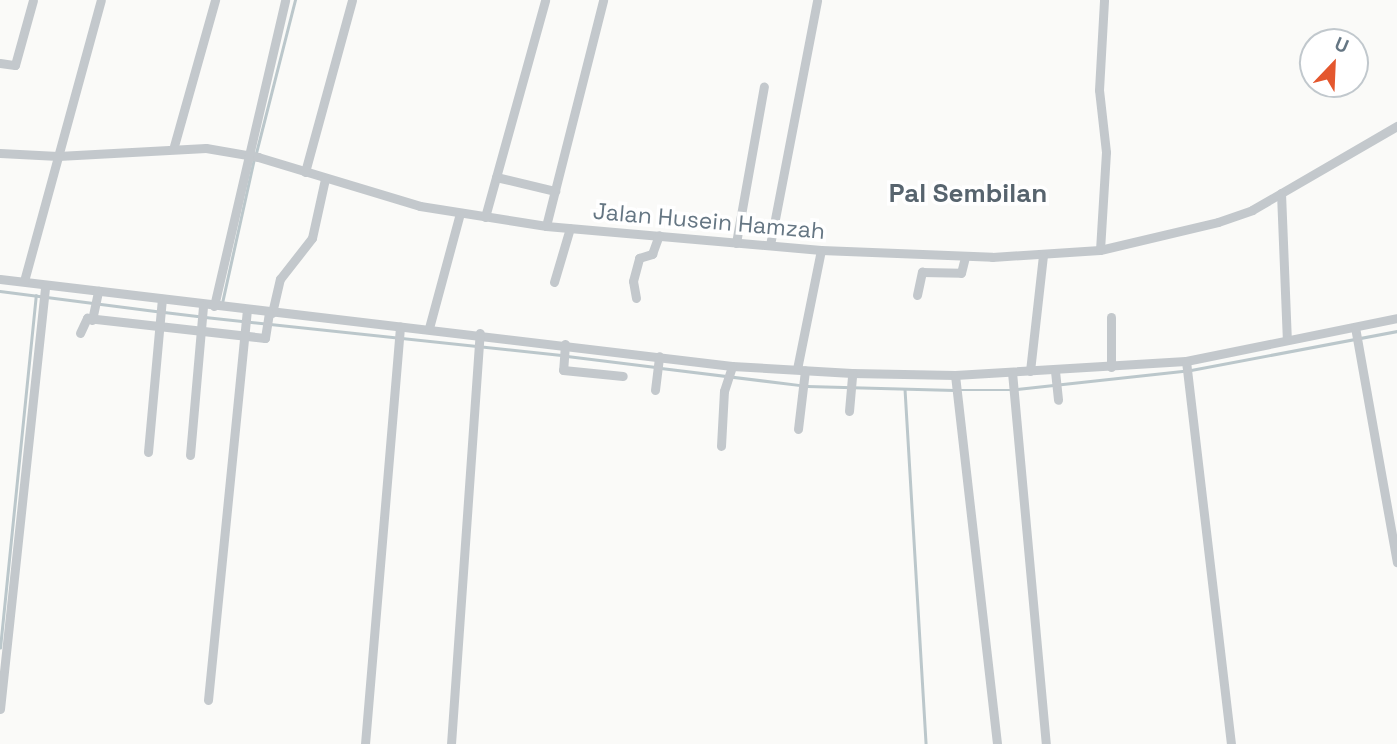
<!DOCTYPE html>
<style>
body{margin:0}
#map{position:relative;width:1397px;height:744px;overflow:hidden;background:#fafaf8;font-family:"Space Grotesk",sans-serif}
div>[style]{position:absolute}
.stream>*{height:2.5px;margin:-1.25px;padding:0 1.25px;transform-origin:1.25px;border-radius:1.25px;background:#bbc7cb}
.minor>*{height:9px;margin:-4.5px;padding:0 4.5px;transform-origin:4.5px;border-radius:4.5px;background:#c3c8cc}
span{translate:-50% -50%;white-space:nowrap;text-align:center;line-height:1.15;-webkit-text-stroke:7px #fff;paint-order:stroke}
.street-label{font-size:23px;color:#657683}
.quarter-label{font-size:26px;color:#57646e;font-weight:700}
.north{position:absolute;left:1299px;top:28px;width:70px;height:70px;box-sizing:border-box;background:#fff;border:2px solid #c1c8cd;border-radius:50%;rotate:23deg;font-size:19px;font-weight:700;line-height:28px;text-align:center;color:#657683}
.north::after{content:'';display:block;margin:auto;width:24px;height:32px;background:#e4572e;clip-path:polygon(50% 0,100% 100%,50% 72%,0 100%)}
</style>
<div id="map">
<div class="stream">
<div style="left:256px;top:153px;width:158px;rotate:-75.7deg"></div>
<div style="left:0;top:291px;width:158px;rotate:7.3deg"></div>
<div style="left:222px;top:303px;width:148px;rotate:-77.5deg"></div>
<div style="left:164px;top:312px;width:35px;rotate:7deg"></div>
<div style="left:205px;top:317px;width:358px;rotate:6.1deg"></div>
<div style="left:567px;top:356px;width:89px;rotate:7.1deg"></div>
<div style="left:661px;top:368px;width:140px;rotate:7deg"></div>
<div style="left:1191px;top:370px;width:210px;rotate:-10.7deg"></div>
<div style="left:807px;top:386px;width:147px;rotate:1.6deg"></div>
<div style="left:905px;top:389px;width:356px;rotate:86.6deg"></div>
<div style="left:1017px;top:389px;width:168px;rotate:-6.2deg"></div>
<div style="left:961px;top:390px;width:49px"></div>
<div style="left:0;top:648px;width:354px;rotate:-84.2deg"></div>
</div>
<div class="minor">
<div style="left:0;top:63px;width:15px;rotate:8deg"></div>
<div style="left:15px;top:65px;width:67px;rotate:-74.5deg"></div>
<div style="left:174px;top:146px;width:152px;rotate:-74.3deg"></div>
<div style="left:0;top:153px;width:58px;rotate:3deg"></div>
<div style="left:58px;top:156px;width:148px;rotate:-3.1deg"></div>
<div style="left:206px;top:148px;width:53px;rotate:9.8deg"></div>
<div style="left:258px;top:157px;width:169px;rotate:16.8deg"></div>
<div style="left:420px;top:206px;width:128px;rotate:9deg"></div>
<div style="left:546px;top:226px;width:276px;rotate:5deg"></div>
<div style="left:821px;top:250px;width:171px;rotate:2.3deg"></div>
<div style="left:992px;top:257px;width:108px;rotate:-3.7deg"></div>
<div style="left:1100px;top:250px;width:121px;rotate:-13.3deg"></div>
<div style="left:1218px;top:222px;width:36px;rotate:-19deg"></div>
<div style="left:1252px;top:210px;width:168px;rotate:-30.1deg"></div>
<div style="left:305px;top:172px;width:178px;rotate:-74.7deg"></div>
<div style="left:496px;top:177px;width:61px;rotate:13.3deg"></div>
<div style="left:1281px;top:193px;width:147px;rotate:87.7deg"></div>
<div style="left:485px;top:217px;width:225px;rotate:-74.5deg"></div>
<div style="left:546px;top:226px;width:233px;rotate:-75.8deg"></div>
<div style="left:736px;top:243px;width:159px;rotate:-79.9deg"></div>
<div style="left:770px;top:245px;width:249px;rotate:-79.1deg"></div>
<div style="left:1100px;top:250px;width:98px;rotate:-86.5deg"></div>
<div style="left:1106px;top:152px;width:62px;rotate:-96.4deg"></div>
<div style="left:1099px;top:90px;width:90px;rotate:-86.8deg"></div>
<div style="left:0;top:279px;width:737px;rotate:6.78deg"></div>
<div style="left:732px;top:366px;width:120px;rotate:3.3deg"></div>
<div style="left:852px;top:373px;width:103px;rotate:1.1deg"></div>
<div style="left:955px;top:375px;width:231px;rotate:-3.5deg"></div>
<div style="left:1186px;top:361px;width:215px;rotate:-11.5deg"></div>
<div style="left:24px;top:281px;width:291px;rotate:-74.7deg"></div>
<div style="left:554px;top:282px;width:56px;rotate:-73.5deg"></div>
<div style="left:917px;top:295px;width:24px;rotate:-78deg"></div>
<div style="left:922px;top:272px;width:39px;rotate:1deg"></div>
<div style="left:961px;top:273px;width:16px;rotate:-76deg"></div>
<div style="left:636px;top:298px;width:17px;rotate:-100deg"></div>
<div style="left:633px;top:281px;width:24px;rotate:-75deg"></div>
<div style="left:639px;top:258px;width:14px;rotate:-17deg"></div>
<div style="left:652px;top:254px;width:20px;rotate:-70deg"></div>
<div style="left:214px;top:306px;width:314px;rotate:-76.9deg"></div>
<div style="left:272px;top:313px;width:35px;rotate:-77deg"></div>
<div style="left:280px;top:279px;width:52px;rotate:-52deg"></div>
<div style="left:312px;top:238px;width:60px;rotate:-77.6deg"></div>
<div style="left:1111px;top:317px;width:50px;rotate:90deg"></div>
<div style="left:92px;top:320px;width:30px;rotate:-78deg"></div>
<div style="left:1355px;top:327px;width:239px;rotate:79.9deg"></div>
<div style="left:429px;top:328px;width:119px;rotate:-74.9deg"></div>
<div style="left:80px;top:333px;width:17px;rotate:-65deg"></div>
<div style="left:87px;top:318px;width:179px;rotate:6.4deg"></div>
<div style="left:265px;top:338px;width:25px;rotate:-81deg"></div>
<div style="left:565px;top:344px;width:26px;rotate:94deg"></div>
<div style="left:563px;top:370px;width:60px;rotate:5.7deg"></div>
<div style="left:1186px;top:361px;width:386px;rotate:83.3deg"></div>
<div style="left:797px;top:369px;width:121px;rotate:-78.6deg"></div>
<div style="left:1030px;top:371px;width:116px;rotate:-83.6deg"></div>
<div style="left:1055px;top:371px;width:29px;rotate:84deg"></div>
<div style="left:1012px;top:372px;width:374px;rotate:84.8deg"></div>
<div style="left:955px;top:375px;width:371px;rotate:83.5deg"></div>
<div style="left:655px;top:390px;width:34px;rotate:-83deg"></div>
<div style="left:849px;top:411px;width:38px;rotate:-85deg"></div>
<div style="left:798px;top:429px;width:59px;rotate:-83.2deg"></div>
<div style="left:721px;top:446px;width:55px;rotate:-86.9deg"></div>
<div style="left:724px;top:391px;width:26px;rotate:-72deg"></div>
<div style="left:148px;top:452px;width:154px;rotate:-84.8deg"></div>
<div style="left:190px;top:455px;width:150px;rotate:-85deg"></div>
<div style="left:208px;top:700px;width:391px;rotate:-84.3deg"></div>
<div style="left:0;top:709px;width:426px;rotate:-83.9deg"></div>
<div style="left:365px;top:744px;width:419px;rotate:-85.2deg"></div>
<div style="left:451px;top:744px;width:412px;rotate:-86deg"></div>
</div>
<div class="street-label">
<span style="left:709px;top:221px;rotate:5deg">Jalan Husein Hamzah</span>
</div>
<div class="quarter-label">
<span style="left:968px;top:194px">Pal Sembilan</span>
</div>
<div class="north">U</div>
</div>
